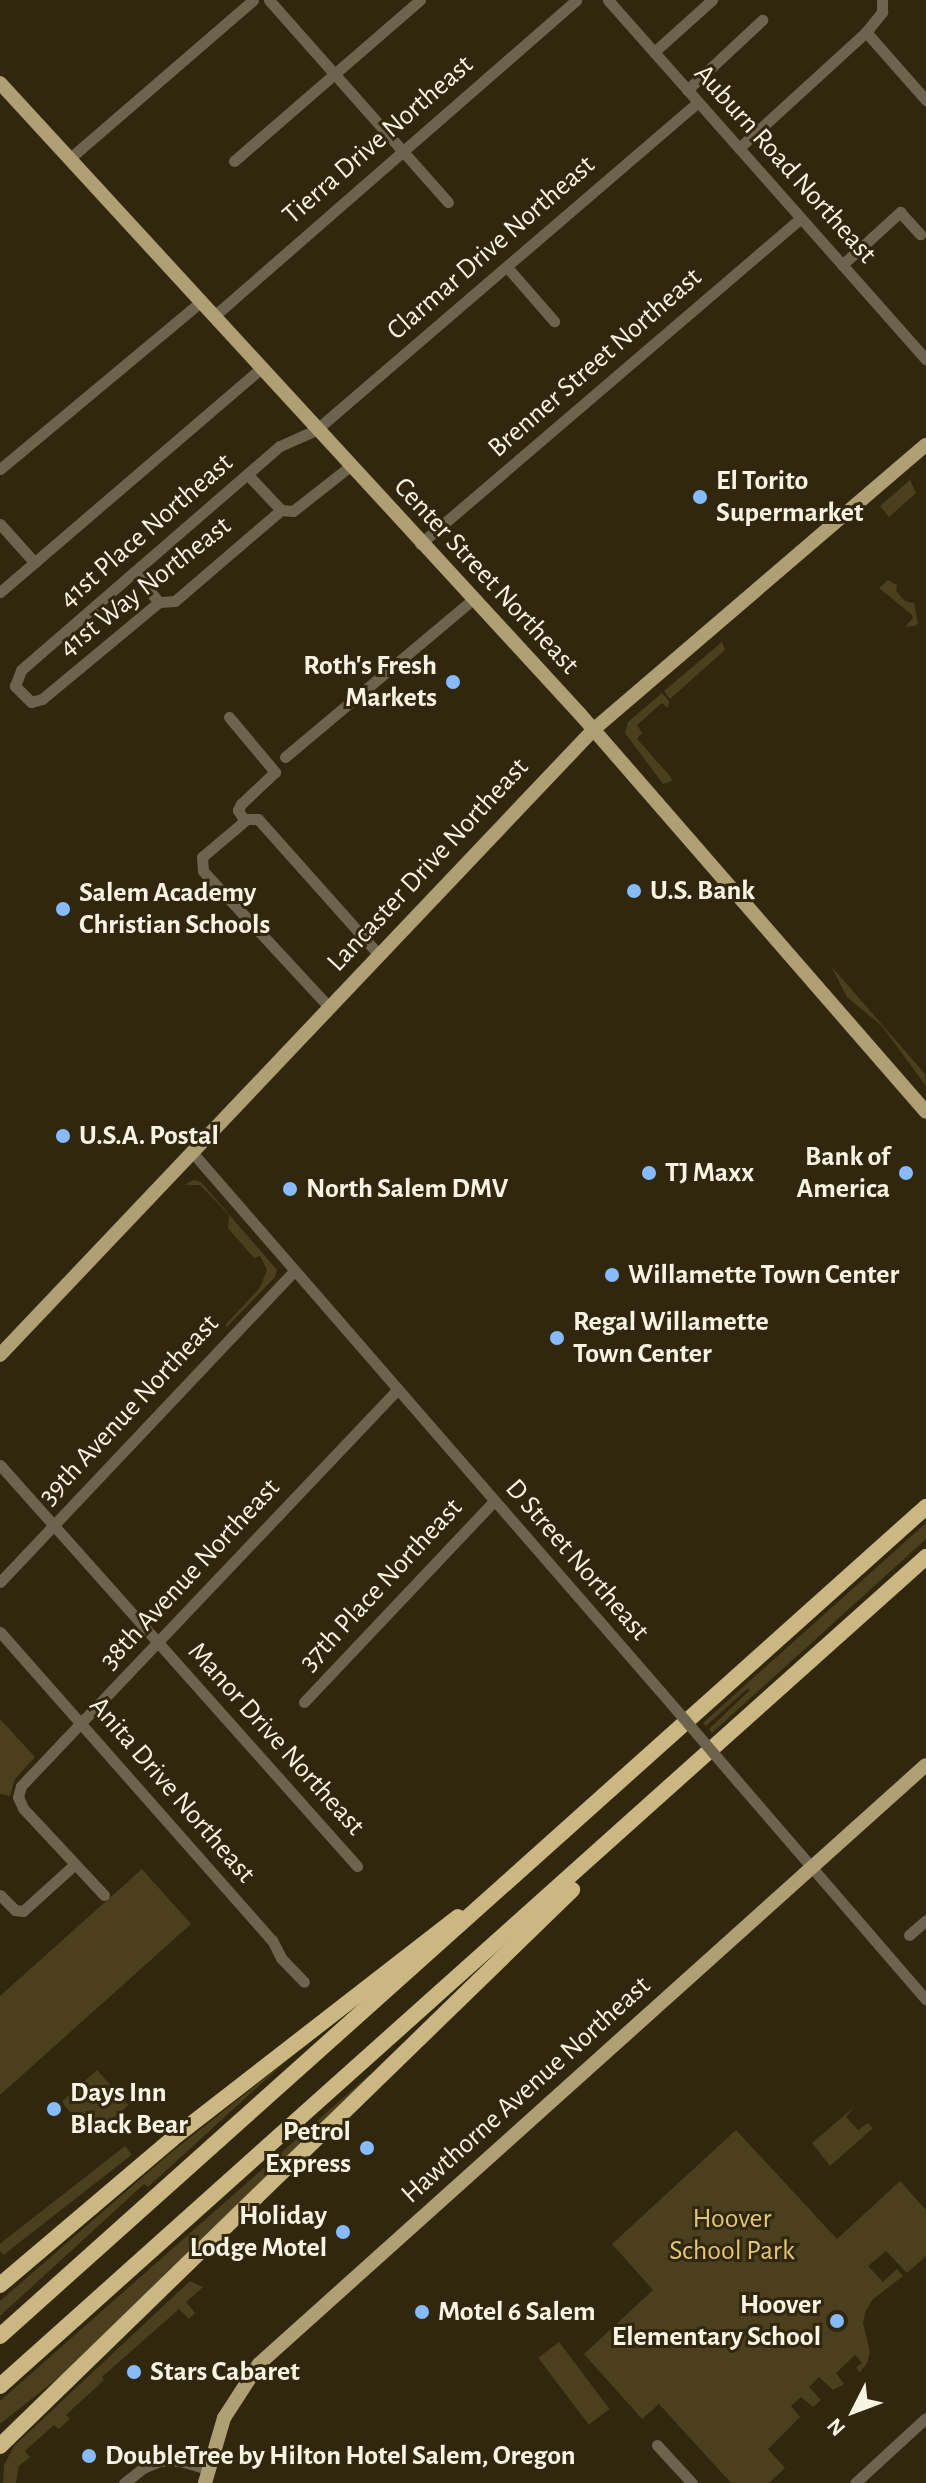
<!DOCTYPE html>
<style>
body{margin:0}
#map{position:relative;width:926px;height:2483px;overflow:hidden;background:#30270e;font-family:"Alegreya Sans",sans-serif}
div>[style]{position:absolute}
.green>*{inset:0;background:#4b3f1d;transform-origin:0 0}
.minor>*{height:11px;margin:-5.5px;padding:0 5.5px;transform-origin:5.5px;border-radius:5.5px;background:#6c644f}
.major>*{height:14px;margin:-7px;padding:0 7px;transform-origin:7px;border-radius:7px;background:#af9f73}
.highway>*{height:16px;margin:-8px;padding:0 8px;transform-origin:8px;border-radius:8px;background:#cab781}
.minor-bridge>*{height:11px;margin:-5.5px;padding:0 5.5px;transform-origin:5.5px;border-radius:5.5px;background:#6c644f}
.dots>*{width:22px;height:22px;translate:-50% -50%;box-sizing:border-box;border:4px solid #30270e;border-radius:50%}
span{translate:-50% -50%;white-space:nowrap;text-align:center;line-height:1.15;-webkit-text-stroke:6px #30270e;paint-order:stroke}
.street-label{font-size:28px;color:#f9f3e4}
.poi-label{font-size:28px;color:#f9f3e4;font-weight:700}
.left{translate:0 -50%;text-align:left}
.right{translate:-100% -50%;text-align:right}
.park-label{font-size:28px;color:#e3c777}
.north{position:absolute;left:814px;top:2371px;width:80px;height:80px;-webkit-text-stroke:6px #30270e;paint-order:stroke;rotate:228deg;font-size:22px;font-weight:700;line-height:32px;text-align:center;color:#f9f3e4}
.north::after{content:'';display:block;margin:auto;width:28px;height:36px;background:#f9f3e4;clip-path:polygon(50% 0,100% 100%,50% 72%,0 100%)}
</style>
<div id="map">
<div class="green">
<div style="clip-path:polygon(910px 480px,916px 493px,889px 517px,880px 506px)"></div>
<div style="clip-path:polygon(888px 580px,897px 585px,896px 591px,905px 601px,914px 603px,918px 623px,915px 626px,905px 627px,913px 618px,911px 614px,879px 588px)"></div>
<div style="clip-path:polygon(722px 642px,725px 650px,670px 699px,664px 691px)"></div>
<div style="clip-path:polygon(662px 693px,669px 701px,668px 708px,662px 703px,637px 725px,642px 733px,637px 739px,671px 777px,672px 781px,663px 784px,625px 733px,628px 722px)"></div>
<div style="clip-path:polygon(831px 966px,925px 1074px,926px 1086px,882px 1026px,847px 997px)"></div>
<div style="clip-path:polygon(194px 1180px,201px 1182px,277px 1270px,275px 1277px,226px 1328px,226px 1324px,259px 1289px,267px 1270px,260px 1256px,254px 1258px,228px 1228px,229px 1215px,200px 1185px,184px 1185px)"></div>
<div style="clip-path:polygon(926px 1523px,926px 1539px,712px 1733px,709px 1729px,750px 1690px,747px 1689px,706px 1726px,703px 1723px)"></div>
<div style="clip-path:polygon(0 1719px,35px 1757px,15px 1779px,10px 1796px,0 1794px)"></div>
<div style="clip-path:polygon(142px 1869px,191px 1924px,0 2095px,0 1996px)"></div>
<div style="clip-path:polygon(284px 2063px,148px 2187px,144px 2184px,0 2316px,0 2301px,168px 2155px)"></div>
<div style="left:97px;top:2070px;width:47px;height:48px;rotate:48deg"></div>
<div style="clip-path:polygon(369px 2075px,371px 2077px,62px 2375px,0 2424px,0 2401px)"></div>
<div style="clip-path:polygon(854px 2107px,846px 2117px,858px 2130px,868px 2123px,873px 2128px,830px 2166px,812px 2143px)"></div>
<div style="clip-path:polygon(736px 2130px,837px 2239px,900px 2181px,926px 2210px,926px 2256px,907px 2273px,886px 2251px,868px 2266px,883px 2282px,897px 2269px,903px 2276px,872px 2300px,865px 2313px,863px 2323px,870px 2352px,867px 2363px,860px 2372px,856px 2368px,862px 2363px,855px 2355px,836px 2373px,844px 2384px,833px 2390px,819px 2377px,809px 2387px,821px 2400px,813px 2407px,801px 2397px,791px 2406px,800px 2417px,768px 2449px,785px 2468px,769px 2483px,731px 2483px,659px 2404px,642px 2419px,584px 2354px,653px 2290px,612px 2244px)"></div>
<div style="left:125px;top:2146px;width:11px;height:163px;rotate:52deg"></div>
<div style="clip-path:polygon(190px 2281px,203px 2287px,186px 2302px,195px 2313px,189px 2319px,179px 2309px,102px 2377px,104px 2380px,66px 2415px,70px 2419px,59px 2429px,54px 2425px,25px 2451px,30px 2457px,19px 2466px,16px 2483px,3px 2483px,4px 2465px,15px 2445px)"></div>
<div style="left:559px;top:2342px;width:84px;height:26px;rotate:53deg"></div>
</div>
<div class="minor">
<div style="left:269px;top:0;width:270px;rotate:48.5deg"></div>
<div style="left:608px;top:0;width:480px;rotate:48.5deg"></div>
<div style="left:866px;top:32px;width:91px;rotate:48.6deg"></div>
<div style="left:654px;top:52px;width:78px;rotate:-41.9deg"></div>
<div style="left:687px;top:90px;width:103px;rotate:-43deg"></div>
<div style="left:739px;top:148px;width:172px;rotate:-42.4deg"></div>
<div style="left:866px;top:32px;width:26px;rotate:-51deg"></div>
<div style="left:882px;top:12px;width:12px;rotate:-90deg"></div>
<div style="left:69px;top:159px;width:243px;rotate:-40.8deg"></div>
<div style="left:234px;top:161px;width:246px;rotate:-40.9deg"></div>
<div style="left:842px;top:265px;width:79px;rotate:-42.4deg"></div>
<div style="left:900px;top:212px;width:30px;rotate:48deg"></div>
<div style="left:507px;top:267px;width:72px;rotate:49deg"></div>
<div style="left:213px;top:317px;width:482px;rotate:-41.1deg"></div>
<div style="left:349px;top:467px;width:71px;rotate:141.8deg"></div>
<div style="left:293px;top:511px;width:12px;rotate:-175deg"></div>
<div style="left:281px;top:510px;width:140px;rotate:139.4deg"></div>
<div style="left:175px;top:601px;width:16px;rotate:176deg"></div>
<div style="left:159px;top:602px;width:152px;rotate:140.3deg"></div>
<div style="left:42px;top:699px;width:11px;rotate:165deg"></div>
<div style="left:31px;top:702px;width:23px;rotate:-135deg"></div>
<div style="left:15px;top:686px;width:17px;rotate:-69deg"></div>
<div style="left:21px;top:670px;width:342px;rotate:-40.9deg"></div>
<div style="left:280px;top:446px;width:39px;rotate:-24deg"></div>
<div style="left:316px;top:430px;width:503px;rotate:-40.65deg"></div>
<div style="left:0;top:469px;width:259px;rotate:-39.8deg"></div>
<div style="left:247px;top:474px;width:50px;rotate:46.6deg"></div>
<div style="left:0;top:524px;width:52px;rotate:48.1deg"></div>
<div style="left:420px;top:544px;width:501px;rotate:-40.55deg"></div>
<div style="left:136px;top:574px;width:36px;rotate:51deg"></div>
<div style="left:0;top:592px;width:343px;rotate:-40.6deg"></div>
<div style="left:229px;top:717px;width:72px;rotate:50.1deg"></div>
<div style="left:275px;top:772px;width:47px;rotate:136.7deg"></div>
<div style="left:241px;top:804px;width:7px;rotate:117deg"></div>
<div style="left:238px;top:810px;width:12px;rotate:59deg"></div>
<div style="left:285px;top:757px;width:246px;rotate:-40deg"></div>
<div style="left:329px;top:1007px;width:185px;rotate:-132.8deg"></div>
<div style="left:203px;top:871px;width:14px;rotate:-94deg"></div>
<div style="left:202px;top:857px;width:59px;rotate:-40.2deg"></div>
<div style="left:247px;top:819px;width:11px"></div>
<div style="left:258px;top:819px;width:182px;rotate:48.3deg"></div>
<div style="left:192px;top:1152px;width:715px;rotate:49.03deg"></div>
<div style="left:0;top:1465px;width:537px;rotate:48.32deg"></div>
<div style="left:0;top:1582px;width:428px;rotate:-46.6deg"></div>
<div style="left:0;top:1632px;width:411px;rotate:48.6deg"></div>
<div style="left:272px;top:1940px;width:20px;rotate:63deg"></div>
<div style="left:281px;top:1958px;width:33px;rotate:46deg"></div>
<div style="left:304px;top:1702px;width:277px;rotate:-46.6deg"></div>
<div style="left:739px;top:1783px;width:286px;rotate:49.2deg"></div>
<div style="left:0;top:1895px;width:21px;rotate:45deg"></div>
<div style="left:15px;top:1910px;width:8px;rotate:7deg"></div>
<div style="left:23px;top:1911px;width:70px;rotate:-42.1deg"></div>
<div style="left:104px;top:1895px;width:119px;rotate:-133deg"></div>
<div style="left:23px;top:1808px;width:12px;rotate:-114deg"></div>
<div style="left:18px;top:1797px;width:11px;rotate:-75deg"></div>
<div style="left:21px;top:1786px;width:546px;rotate:-46.48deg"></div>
<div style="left:909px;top:1935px;width:23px;rotate:-41deg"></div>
<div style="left:657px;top:2445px;width:52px;rotate:47.4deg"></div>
<div style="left:124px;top:2483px;width:24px;rotate:-38deg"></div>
<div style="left:143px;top:2468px;width:18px;rotate:-22deg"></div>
<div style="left:160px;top:2461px;width:20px"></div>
<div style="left:180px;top:2461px;width:29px;rotate:16deg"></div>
<div style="left:855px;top:2483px;width:96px;rotate:-42.5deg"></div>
</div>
<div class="major">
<div style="left:0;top:83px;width:857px;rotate:47.41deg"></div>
<div style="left:580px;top:714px;width:527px;rotate:49deg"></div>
<div style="left:0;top:1355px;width:862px;rotate:-46.5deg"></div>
<div style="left:593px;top:730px;width:438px;rotate:-40.6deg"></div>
<div style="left:205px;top:2483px;width:68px;rotate:-73.7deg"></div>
<div style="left:224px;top:2418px;width:64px;rotate:-57.1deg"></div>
<div style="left:259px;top:2364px;width:896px;rotate:-41.93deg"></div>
</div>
<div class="highway">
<div style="left:0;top:2285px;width:226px;rotate:-40.3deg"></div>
<div style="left:172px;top:2139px;width:362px;rotate:-37.8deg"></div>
<div style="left:0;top:2336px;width:1243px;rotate:-41.84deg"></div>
<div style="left:0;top:2386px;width:1243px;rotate:-41.84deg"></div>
<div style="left:0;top:2446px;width:798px;rotate:-44.19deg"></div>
</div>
<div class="minor-bridge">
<div style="left:661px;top:1692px;width:120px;rotate:49.4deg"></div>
</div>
<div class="dots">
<div style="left:700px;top:497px;background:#87bbfb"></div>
<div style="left:453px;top:682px;background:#87bbfb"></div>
<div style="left:634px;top:891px;background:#87bbfb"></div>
<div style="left:63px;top:909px;background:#87bbfb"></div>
<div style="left:63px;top:1136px;background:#87bbfb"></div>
<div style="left:649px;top:1173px;background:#87bbfb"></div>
<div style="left:906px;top:1173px;background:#87bbfb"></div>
<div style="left:290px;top:1189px;background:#87bbfb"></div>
<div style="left:612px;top:1275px;background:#87bbfb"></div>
<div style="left:557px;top:1338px;background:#87bbfb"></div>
<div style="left:54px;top:2109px;background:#87bbfb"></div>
<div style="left:367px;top:2148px;background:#87bbfb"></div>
<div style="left:343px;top:2232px;background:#87bbfb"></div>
<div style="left:422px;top:2312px;background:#87bbfb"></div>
<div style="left:837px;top:2321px;background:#87bbfb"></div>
<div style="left:134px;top:2372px;background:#87bbfb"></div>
<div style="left:89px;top:2456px;background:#87bbfb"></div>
</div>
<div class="street-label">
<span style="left:378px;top:140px;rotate:-41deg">Tierra Drive Northeast</span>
<span style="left:785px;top:164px;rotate:48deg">Auburn Road Northeast</span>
<span style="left:491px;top:248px;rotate:-41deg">Clarmar Drive Northeast</span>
<span style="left:595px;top:363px;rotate:-41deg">Brenner Street Northeast</span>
<span style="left:146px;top:531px;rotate:-41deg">41st Place Northeast</span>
<span style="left:486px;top:576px;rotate:47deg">Center Street Northeast</span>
<span style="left:145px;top:587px;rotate:-38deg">41st Way Northeast</span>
<span style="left:428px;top:865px;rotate:-47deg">Lancaster Drive Northeast</span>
<span style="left:129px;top:1410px;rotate:-47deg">39th Avenue Northeast</span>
<span style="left:577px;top:1560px;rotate:49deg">D Street Northeast</span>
<span style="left:190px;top:1574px;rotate:-47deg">38th Avenue Northeast</span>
<span style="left:381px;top:1585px;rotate:-47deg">37th Place Northeast</span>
<span style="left:276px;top:1739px;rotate:48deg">Manor Drive Northeast</span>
<span style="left:172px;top:1790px;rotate:49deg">Anita Drive Northeast</span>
<span style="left:526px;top:2090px;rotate:-42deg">Hawthorne Avenue Northeast</span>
</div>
<div class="poi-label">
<span class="left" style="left:716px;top:497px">El Torito<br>Supermarket</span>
<span class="right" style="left:437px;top:682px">Roth's Fresh<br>Markets</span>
<span class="left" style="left:650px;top:891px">U.S. Bank</span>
<span class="left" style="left:79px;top:909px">Salem Academy<br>Christian Schools</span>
<span class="left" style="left:79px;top:1136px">U.S.A. Postal</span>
<span class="right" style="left:890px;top:1173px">Bank of<br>America</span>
<span class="left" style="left:665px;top:1173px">TJ Maxx</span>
<span class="left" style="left:306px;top:1189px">North Salem DMV</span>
<span class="left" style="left:628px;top:1275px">Willamette Town Center</span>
<span class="left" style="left:573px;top:1338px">Regal Willamette<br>Town Center</span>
<span class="left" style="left:70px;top:2109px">Days Inn<br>Black Bear</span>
<span class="right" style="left:351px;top:2148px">Petrol<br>Express</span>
<span class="right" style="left:327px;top:2232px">Holiday<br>Lodge Motel</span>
<span class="right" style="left:821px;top:2321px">Hoover<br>Elementary School</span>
<span class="left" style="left:438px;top:2312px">Motel 6 Salem</span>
<span class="left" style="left:150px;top:2372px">Stars Cabaret</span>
<span class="left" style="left:105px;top:2456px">DoubleTree by Hilton Hotel Salem, Oregon</span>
</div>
<div class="park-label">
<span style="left:732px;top:2235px">Hoover<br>School Park</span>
</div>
<div class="north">N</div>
</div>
